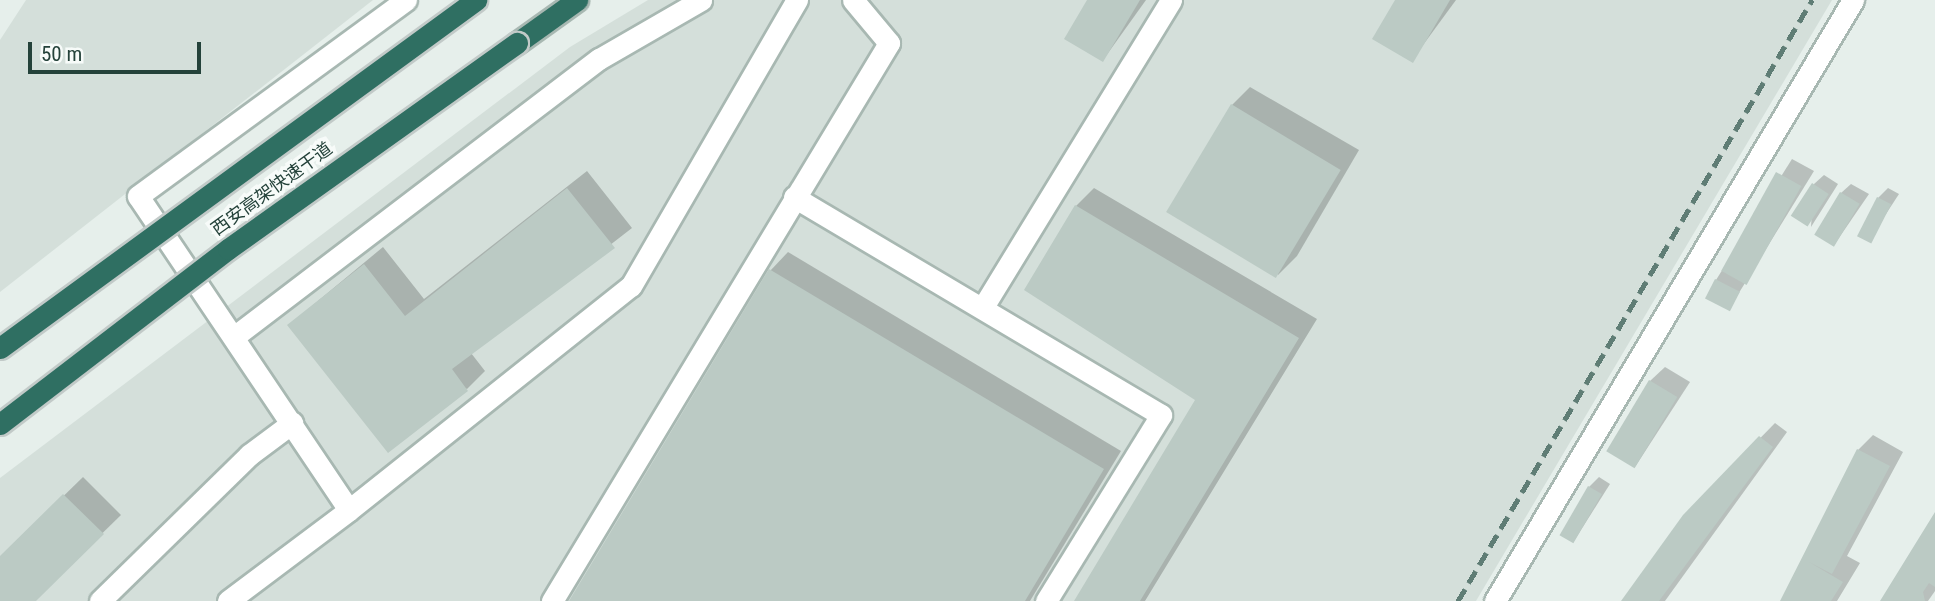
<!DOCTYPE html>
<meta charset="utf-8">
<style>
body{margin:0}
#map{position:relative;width:1935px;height:601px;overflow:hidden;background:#e6efeb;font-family:"Roboto Condensed","Noto Sans SC",sans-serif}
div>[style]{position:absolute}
.built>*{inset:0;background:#d4dfda}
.shadow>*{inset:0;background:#0003}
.building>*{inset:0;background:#bbcac4;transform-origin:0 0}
.roads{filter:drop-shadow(2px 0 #a8b8b2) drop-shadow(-2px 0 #a8b8b2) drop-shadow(0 2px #a8b8b2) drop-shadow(0 -2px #a8b8b2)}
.minor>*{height:21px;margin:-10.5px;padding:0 10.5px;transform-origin:10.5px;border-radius:10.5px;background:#fff}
.highway>*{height:21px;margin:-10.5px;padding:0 10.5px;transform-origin:10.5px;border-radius:10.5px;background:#2f6f62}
.rail>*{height:5px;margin-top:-2.5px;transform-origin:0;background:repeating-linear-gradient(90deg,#5f7d75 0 14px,transparent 0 21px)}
.bridges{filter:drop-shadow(2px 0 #c2cac8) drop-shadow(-2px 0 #c2cac8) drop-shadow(0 2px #c2cac8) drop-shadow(0 -2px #c2cac8)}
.highway-bridge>*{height:21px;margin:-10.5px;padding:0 10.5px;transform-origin:10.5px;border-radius:10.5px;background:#2f6f62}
span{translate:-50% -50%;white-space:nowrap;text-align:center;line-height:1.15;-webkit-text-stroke:7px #f7fbf9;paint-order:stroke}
.street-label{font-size:18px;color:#24423a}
.scale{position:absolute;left:28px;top:42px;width:173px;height:32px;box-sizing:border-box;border:4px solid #24423a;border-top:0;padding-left:9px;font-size:21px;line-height:24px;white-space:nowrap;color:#24423a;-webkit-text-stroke:5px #f7fbf9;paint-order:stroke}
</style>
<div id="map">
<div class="built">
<div style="clip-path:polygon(26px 0,373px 0,0 292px,0 40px)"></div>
<div style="clip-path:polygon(648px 0,1832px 0,1476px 601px,0 601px,0 478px,570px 47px)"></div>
</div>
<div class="shadow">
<div style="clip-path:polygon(1089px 0,1146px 0,1103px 60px)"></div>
<div style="clip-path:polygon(1397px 0,1456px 0,1412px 60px)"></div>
<div style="clip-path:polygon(1250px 87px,1359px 150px,1297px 256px,1278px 275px,1232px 105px)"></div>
<div style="clip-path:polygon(1792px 159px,1814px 171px,1729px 309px,1716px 280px)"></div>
<div style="clip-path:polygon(587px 171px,632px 228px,471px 353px,485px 371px,467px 389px,289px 325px,383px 247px,424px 299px)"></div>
<div style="clip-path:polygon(1824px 175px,1838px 184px,1811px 227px,1814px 184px)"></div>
<div style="clip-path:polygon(1851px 184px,1869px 194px,1834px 245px,1841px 193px)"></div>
<div style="clip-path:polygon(1094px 188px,1317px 319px,1145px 601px,1076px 601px,1197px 400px,1076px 206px)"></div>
<div style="clip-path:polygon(1888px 188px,1899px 194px,1869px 240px,1878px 198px)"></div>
<div style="clip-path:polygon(788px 252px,1121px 451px,1030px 601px,572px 601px,770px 271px)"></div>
<div style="clip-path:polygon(1665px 367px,1690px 382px,1635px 467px,1650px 381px)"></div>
<div style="clip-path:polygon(1775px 423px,1787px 432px,1665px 601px,1625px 601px,1684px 516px)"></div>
<div style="clip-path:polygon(1873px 435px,1903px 452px,1847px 556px,1860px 563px,1837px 601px,1782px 601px,1858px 450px)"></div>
<div style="clip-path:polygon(83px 477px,121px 515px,33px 601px,0 601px,0 558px)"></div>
<div style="clip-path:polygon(1599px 477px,1610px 484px,1574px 541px,1589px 487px)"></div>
<div style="clip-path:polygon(1935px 516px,1935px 591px,1928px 601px,1882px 601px)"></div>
</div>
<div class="building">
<div style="clip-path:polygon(1087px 0,1140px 0,1103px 62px,1064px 39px)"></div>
<div style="clip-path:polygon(1395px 0,1450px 0,1413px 63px,1372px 39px)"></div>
<div style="left:1231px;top:104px;width:128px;height:126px;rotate:31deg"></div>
<div style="left:1776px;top:172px;width:29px;height:113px;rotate:29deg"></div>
<div style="left:1812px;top:183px;width:20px;height:39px;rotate:33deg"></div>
<div style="clip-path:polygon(567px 188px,615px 248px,452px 369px,468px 391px,388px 453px,287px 325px,364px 264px,405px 316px)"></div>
<div style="left:1840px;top:192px;width:23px;height:50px;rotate:31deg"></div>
<div style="left:1877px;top:197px;width:16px;height:44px;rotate:27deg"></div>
<div style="clip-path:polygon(1075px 205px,1299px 338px,1140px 601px,1074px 601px,1195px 400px,1024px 290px)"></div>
<div style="clip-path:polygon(769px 269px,1104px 469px,1025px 601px,569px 601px)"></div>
<div style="left:1715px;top:279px;width:28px;height:22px;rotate:27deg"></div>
<div style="left:1649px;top:380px;width:33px;height:83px;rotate:31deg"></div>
<div style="clip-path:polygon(1759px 436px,1773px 447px,1659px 601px,1621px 601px,1683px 515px)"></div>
<div style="clip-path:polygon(1857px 449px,1890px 466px,1832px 574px,1809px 562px,1843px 582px,1831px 601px,1780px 601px)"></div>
<div style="left:1588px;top:486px;width:16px;height:57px;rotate:30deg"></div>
<div style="clip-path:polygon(63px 494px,104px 534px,36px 601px,0 601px,0 556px)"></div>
<div style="clip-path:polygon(1935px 512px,1935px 587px,1929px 583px,1923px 592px,1925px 601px,1880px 601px)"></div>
</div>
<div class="roads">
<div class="minor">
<div style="left:794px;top:197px;width:427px;rotate:30.7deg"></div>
<div style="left:1161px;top:415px;width:219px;rotate:121.7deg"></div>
<div style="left:983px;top:307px;width:360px;rotate:-58.5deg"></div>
<div style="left:235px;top:336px;width:457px;rotate:-37.3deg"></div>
<div style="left:599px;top:59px;width:118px;rotate:-30deg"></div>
<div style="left:349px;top:510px;width:360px;rotate:-38.5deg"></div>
<div style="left:631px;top:286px;width:331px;rotate:-59.9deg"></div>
<div style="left:100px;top:601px;width:209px;rotate:-44.4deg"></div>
<div style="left:249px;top:455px;width:54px;rotate:-36.7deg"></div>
<div style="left:228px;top:601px;width:151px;rotate:-36.9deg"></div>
<div style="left:349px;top:510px;width:378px;rotate:-123.9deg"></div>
<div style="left:138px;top:196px;width:332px;rotate:-36.2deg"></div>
<div style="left:552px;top:601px;width:652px;rotate:-58.87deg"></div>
<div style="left:889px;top:43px;width:56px;rotate:-129.9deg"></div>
<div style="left:1495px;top:601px;width:700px;rotate:-59.22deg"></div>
</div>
<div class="highway">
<div style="left:517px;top:43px;width:74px;rotate:-35.6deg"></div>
</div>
</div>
<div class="rail">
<div style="left:1458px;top:601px;width:698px;rotate:-59.5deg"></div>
</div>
<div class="bridges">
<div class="highway-bridge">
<div style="left:0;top:348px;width:590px;rotate:-36.17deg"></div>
<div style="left:0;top:424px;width:287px;rotate:-37.5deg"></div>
<div style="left:228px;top:249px;width:355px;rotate:-35.5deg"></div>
</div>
</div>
<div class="street-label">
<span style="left:272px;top:189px;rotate:-36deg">西安高架快速干道</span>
</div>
<div class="scale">50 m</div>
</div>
